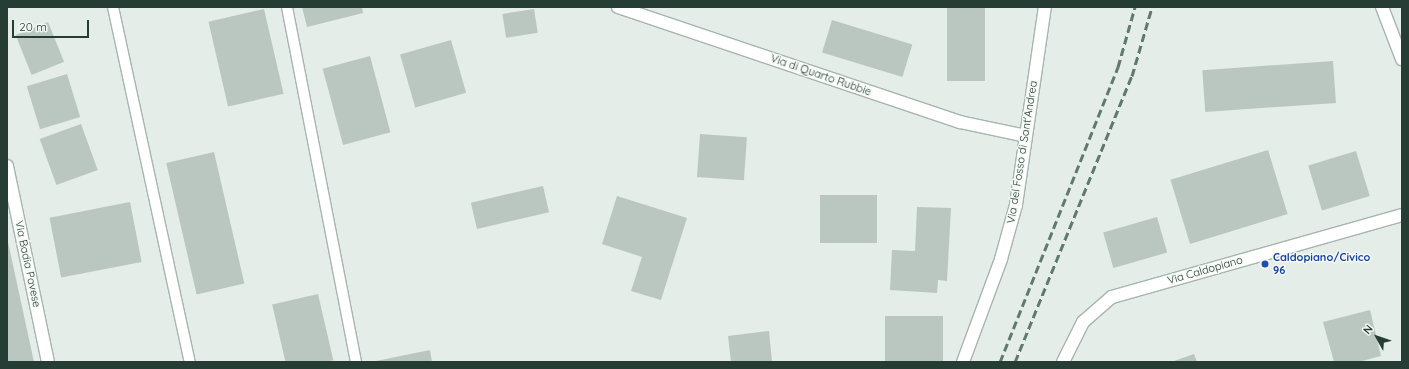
<!DOCTYPE html>
<style>
body{margin:0}
#map{position:relative;width:1409px;height:369px;overflow:hidden;background:#e4ede8;font-family:Quicksand,sans-serif}
div>[style]{position:absolute}
.building>*{inset:0;background:#bac7c1;transform-origin:0 0}
.roads{filter:drop-shadow(1px 0 #a7b5ae) drop-shadow(-1px 0 #a7b5ae) drop-shadow(0 1px #a7b5ae) drop-shadow(0 -1px #a7b5ae)}
.lane>*{height:10px;margin:-5px;padding:0 5px;transform-origin:5px;border-radius:5px;background:#fff}
.street>*{height:12px;margin:-6px;padding:0 6px;transform-origin:6px;border-radius:6px;background:#fff}
.secondary>*{height:12px;margin:-6px;padding:0 6px;transform-origin:6px;border-radius:6px;background:#fff}
.rail>*{height:3px;margin-top:-1.5px;transform-origin:0;background:repeating-linear-gradient(90deg,#5f796f 0 8px,transparent 0 12px)}
.dots>*{width:11px;height:11px;translate:-50% -50%;box-sizing:border-box;border:2px solid #f5f9f6;border-radius:50%}
span{translate:-50% -50%;white-space:nowrap;text-align:center;line-height:1.15;-webkit-text-stroke:3px #f5f9f6;paint-order:stroke}
.street-label{font-size:11px;color:#253d34}
.transit-label{font-size:11px;color:#164399;font-weight:700}
.left{translate:0 -50%;text-align:left}
.frame{position:absolute;inset:0;border:8px solid #253d34;pointer-events:none}
.north{position:absolute;left:1357px;top:317px;width:40px;height:40px;-webkit-text-stroke:3px #f5f9f6;paint-order:stroke;rotate:310deg;font-size:11px;font-weight:700;line-height:16px;text-align:center;color:#253d34}
.north::after{content:'';display:block;margin:auto;width:14px;height:18px;background:#253d34;clip-path:polygon(50% 0,100% 100%,50% 72%,0 100%)}
.scale{position:absolute;left:12px;top:20px;width:77px;height:18px;box-sizing:border-box;border:2px solid #253d34;border-top:0;padding-left:5px;font-size:12px;line-height:14px;white-space:nowrap;color:#253d34;-webkit-text-stroke:3px #f5f9f6;paint-order:stroke}
</style>
<div id="map">
<div class="building">
<div style="clip-path:polygon(302px 7px,362px 7px,363px 13px,307px 27px)"></div>
<div style="left:947px;top:7px;width:38px;height:74px"></div>
<div style="left:264px;top:9px;width:87px;height:57px;rotate:77deg"></div>
<div style="left:534px;top:9px;width:24px;height:32px;rotate:81deg"></div>
<div style="left:832px;top:20px;width:84px;height:34px;rotate:17deg"></div>
<div style="left:48px;top:22px;width:43px;height:35px;rotate:68deg"></div>
<div style="left:451px;top:40px;width:55px;height:53px;rotate:74deg"></div>
<div style="left:370px;top:56px;width:79px;height:49px;rotate:75deg"></div>
<div style="left:1333px;top:61px;width:42px;height:131px;rotate:86deg"></div>
<div style="left:67px;top:74px;width:45px;height:42px;rotate:73deg"></div>
<div style="left:81px;top:124px;width:49px;height:44px;rotate:70deg"></div>
<div style="left:700px;top:134px;width:47px;height:43px;rotate:4deg"></div>
<div style="left:1268px;top:150px;width:67px;height:102px;rotate:73deg"></div>
<div style="left:1356px;top:151px;width:47px;height:50px;rotate:73deg"></div>
<div style="left:214px;top:152px;width:135px;height:49px;rotate:77deg"></div>
<div style="left:543px;top:186px;width:27px;height:74px;rotate:77deg"></div>
<div style="left:820px;top:195px;width:57px;height:48px"></div>
<div style="clip-path:polygon(617px 196px,687px 218px,661px 300px,631px 291px,642px 257px,602px 244px)"></div>
<div style="left:130px;top:202px;width:61px;height:82px;rotate:79deg"></div>
<div style="clip-path:polygon(917px 207px,951px 208px,947px 281px,938px 280px,937px 293px,890px 290px,892px 250px,915px 251px)"></div>
<div style="left:1157px;top:217px;width:37px;height:56px;rotate:74deg"></div>
<div style="clip-path:polygon(7px 242px,8px 242px,34px 362px,8px 362px)"></div>
<div style="left:318px;top:294px;width:68px;height:47px;rotate:77deg"></div>
<div style="clip-path:polygon(1370px 310px,1381px 356px,1358px 362px,1334px 362px,1323px 322px)"></div>
<div style="left:885px;top:316px;width:58px;height:45px"></div>
<div style="clip-path:polygon(769px 331px,772px 362px,731px 362px,728px 336px)"></div>
<div style="clip-path:polygon(430px 350px,432px 362px,376px 362px,376px 361px)"></div>
<div style="clip-path:polygon(1194px 354px,1197px 362px,1171px 362px)"></div>
</div>
<div class="roads">
<div class="lane">
<div style="left:113px;top:7px;width:363px;rotate:77.8deg"></div>
<div style="left:287px;top:7px;width:362px;rotate:79deg"></div>
</div>
<div class="street">
<div style="left:618px;top:7px;width:361px;rotate:18.6deg"></div>
<div style="left:960px;top:122px;width:67px;rotate:12deg"></div>
<div style="left:7px;top:166px;width:200px;rotate:78.2deg"></div>
<div style="left:963px;top:362px;width:110px;rotate:-69.7deg"></div>
<div style="left:1001px;top:259px;width:56px;rotate:-74.5deg"></div>
<div style="left:1016px;top:205px;width:200px;rotate:-81.7deg"></div>
<div style="left:1063px;top:362px;width:45px;rotate:-63.4deg"></div>
<div style="left:1083px;top:322px;width:38px;rotate:-41deg"></div>
<div style="left:1112px;top:297px;width:301px;rotate:-15.8deg"></div>
</div>
<div class="secondary">
<div style="left:1382px;top:7px;width:56px;rotate:69deg"></div>
</div>
</div>
<div class="rail">
<div style="left:1000px;top:362px;width:318px;rotate:-68.2deg"></div>
<div style="left:1118px;top:67px;width:62px;rotate:-74.2deg"></div>
<div style="left:1015px;top:362px;width:309px;rotate:-67.8deg"></div>
<div style="left:1132px;top:76px;width:72px;rotate:-73.8deg"></div>
</div>
<div class="dots">
<div style="left:1265px;top:264px;background:#1a4fb4"></div>
</div>
<div class="street-label">
<span style="left:821px;top:75px;rotate:19deg">Via di Quarto Rubbie</span>
<span style="left:1022px;top:152px;rotate:-81deg">Via del Fosso di Sant'Andrea</span>
<span style="left:28px;top:264px;rotate:78deg">Via Badia Pavese</span>
<span style="left:1205px;top:270px;rotate:-16deg">Via Caldopiano</span>
</div>
<div class="transit-label">
<span class="left" style="left:1273px;top:264px">Caldopiano/Civico<br>96</span>
</div>
<div class="frame"></div>
<div class="north">N</div>
<div class="scale">20 m</div>
</div>
